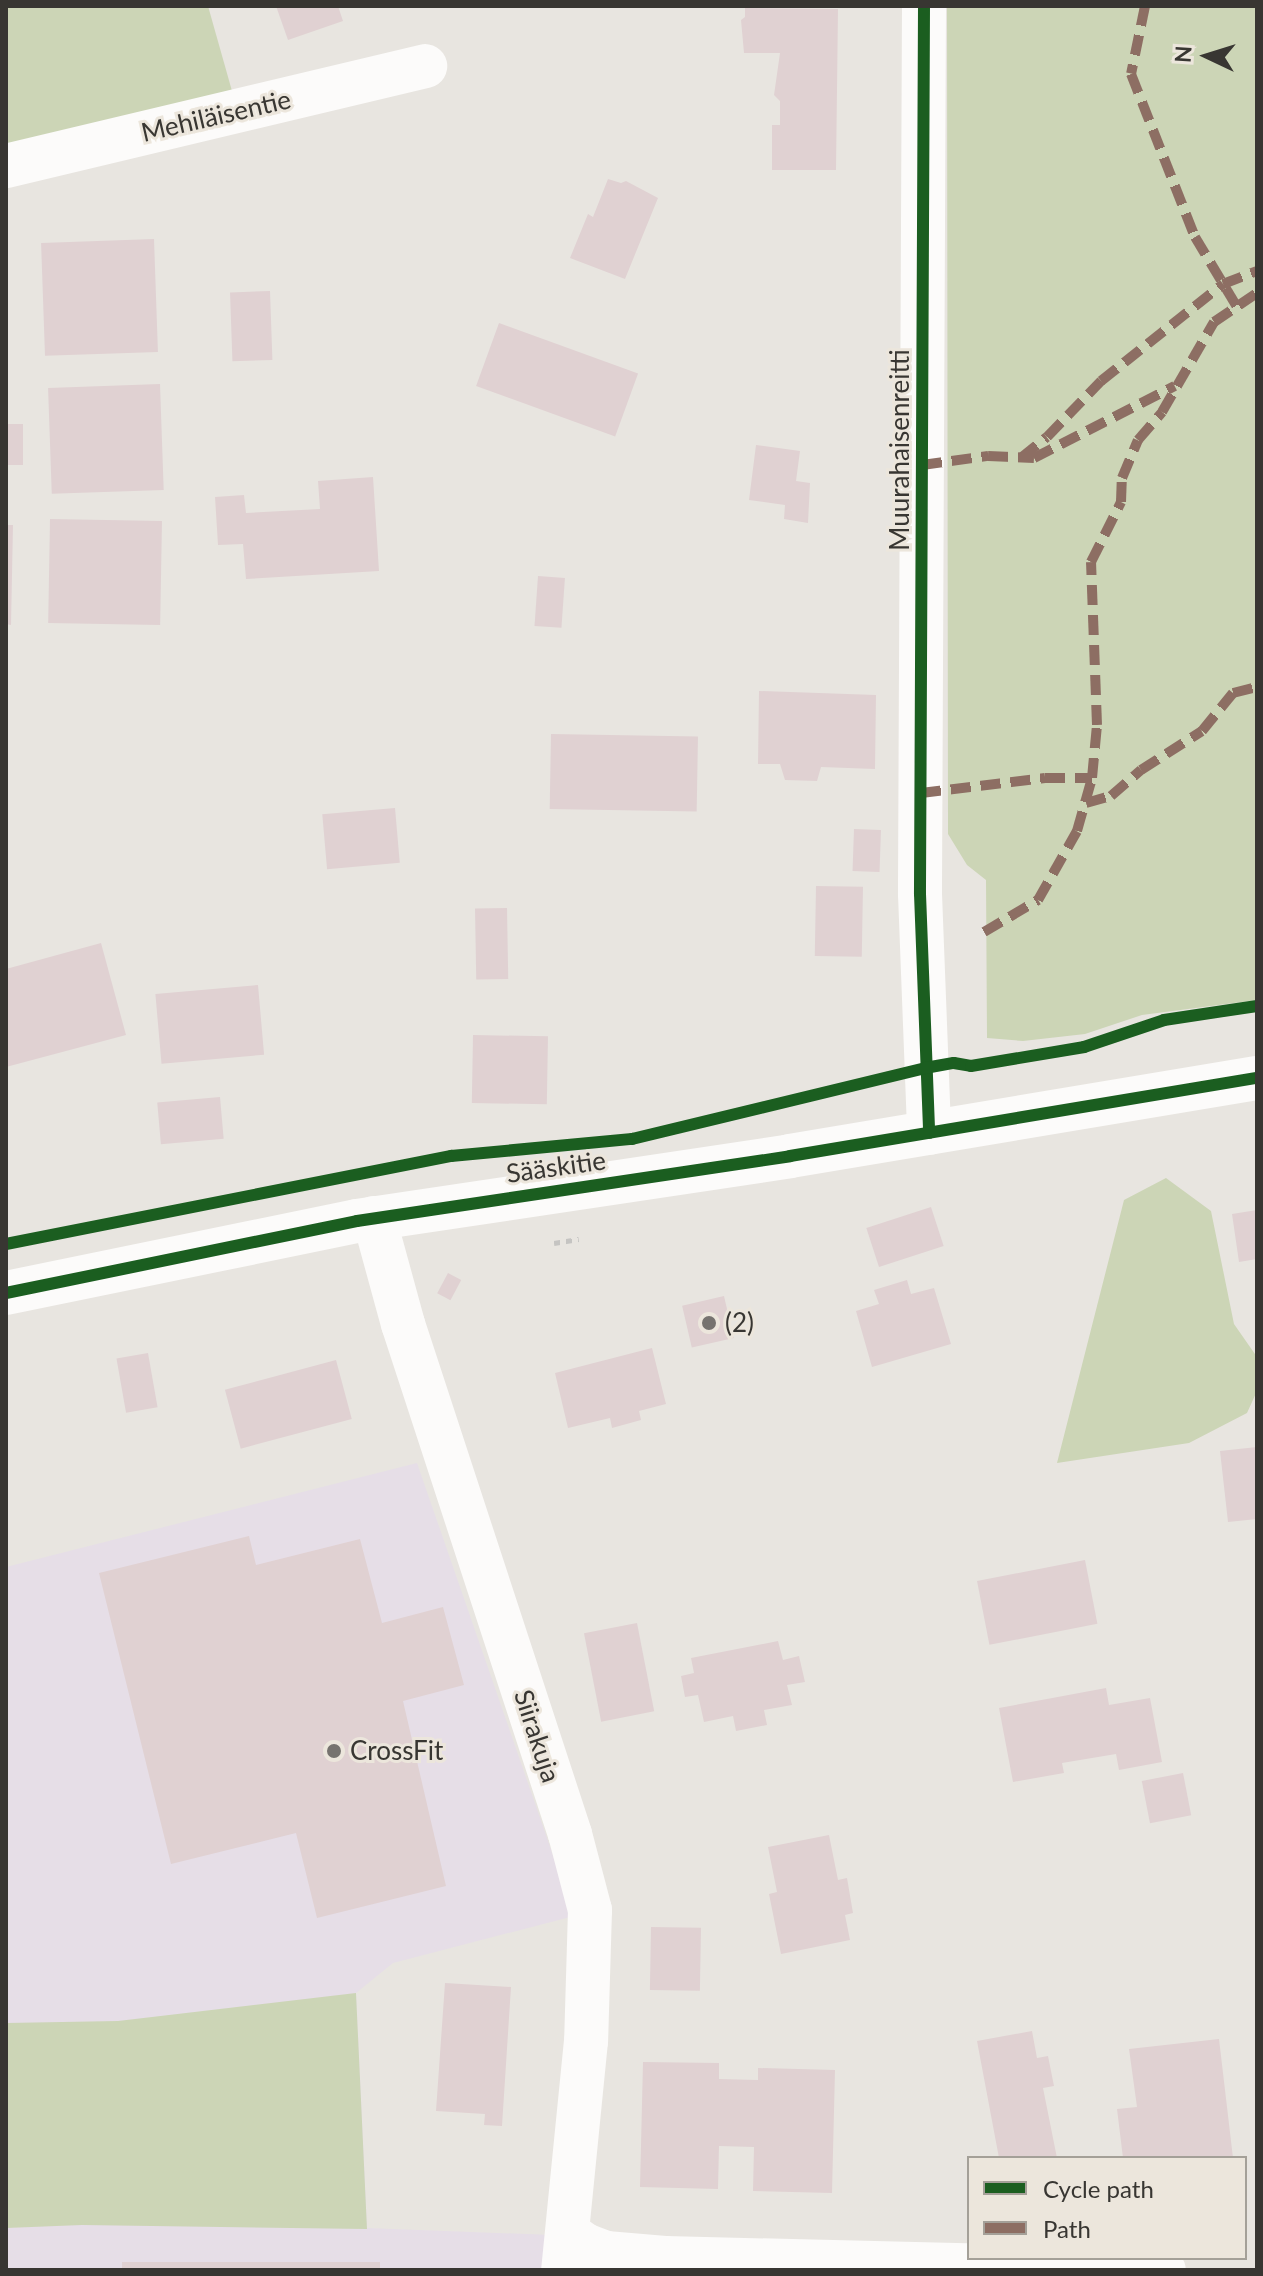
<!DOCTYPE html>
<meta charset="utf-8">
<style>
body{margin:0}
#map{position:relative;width:1263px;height:2276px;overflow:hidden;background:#e8e5e0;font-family:Lato,sans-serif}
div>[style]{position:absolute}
.industrial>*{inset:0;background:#e6dee7}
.green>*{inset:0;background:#ccd5b6}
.building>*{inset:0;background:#e0d1d2;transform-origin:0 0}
.path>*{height:5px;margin-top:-2.5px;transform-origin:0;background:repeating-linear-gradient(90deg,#c5c4c2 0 6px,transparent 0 12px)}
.minor>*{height:44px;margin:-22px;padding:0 22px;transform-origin:22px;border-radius:22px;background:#fcfbfa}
.quiet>*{height:10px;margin-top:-5px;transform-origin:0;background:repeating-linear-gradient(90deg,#8d6e63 0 20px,transparent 0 30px)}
.cycleway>*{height:12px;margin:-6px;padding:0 6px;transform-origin:6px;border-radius:6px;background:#1b5e20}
.dots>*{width:22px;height:22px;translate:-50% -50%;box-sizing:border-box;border:4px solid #ece6dc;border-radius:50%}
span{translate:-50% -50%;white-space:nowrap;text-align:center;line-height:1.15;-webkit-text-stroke:6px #ece6dc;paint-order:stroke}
.street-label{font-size:26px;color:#383632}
.poi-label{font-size:26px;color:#383632}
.left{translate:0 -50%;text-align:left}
.frame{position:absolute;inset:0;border:8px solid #383632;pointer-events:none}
.legend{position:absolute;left:967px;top:2156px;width:280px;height:104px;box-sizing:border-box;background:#ece6dc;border:2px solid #a4a098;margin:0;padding:10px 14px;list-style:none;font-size:24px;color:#383632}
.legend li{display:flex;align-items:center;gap:16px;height:40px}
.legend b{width:40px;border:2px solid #a4a098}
.north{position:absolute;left:1167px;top:16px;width:80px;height:80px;-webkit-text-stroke:6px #ece6dc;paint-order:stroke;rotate:274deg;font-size:22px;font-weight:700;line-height:32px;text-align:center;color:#383632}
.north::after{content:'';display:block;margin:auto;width:28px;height:36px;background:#383632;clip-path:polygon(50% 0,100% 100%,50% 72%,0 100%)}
</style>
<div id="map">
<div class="industrial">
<div style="clip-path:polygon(417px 1463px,574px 1916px,393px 1963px,356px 1993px,367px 2228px,552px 2235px,547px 2270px,6px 2270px,6px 1567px)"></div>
</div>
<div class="green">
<div style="clip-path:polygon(6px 6px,208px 6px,232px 91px,6px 148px)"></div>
<div style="clip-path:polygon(947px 6px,1257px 6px,1257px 1000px,1142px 1015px,1085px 1034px,1023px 1041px,987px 1038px,986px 880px,967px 865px,948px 834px)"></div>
<div style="clip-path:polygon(1166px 1178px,1211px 1211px,1234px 1324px,1257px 1357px,1257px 1391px,1247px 1413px,1189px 1443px,1057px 1463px,1124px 1200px)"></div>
<div style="clip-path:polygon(356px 1993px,367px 2229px,82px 2225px,6px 2228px,6px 2023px,118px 2021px)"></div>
</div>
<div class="building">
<div style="clip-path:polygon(276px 6px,338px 6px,343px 21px,288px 40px)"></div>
<div style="clip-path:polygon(745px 8px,838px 9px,836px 170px,772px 170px,772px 125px,780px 125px,780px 101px,774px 95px,780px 53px,744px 53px,741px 20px,745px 17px)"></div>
<div style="clip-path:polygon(608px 179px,621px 183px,626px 181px,658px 198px,625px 279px,570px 258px,588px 214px,593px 217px)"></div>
<div style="left:154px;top:239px;width:113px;height:113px;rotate:88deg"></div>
<div style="left:270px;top:291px;width:69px;height:40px;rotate:88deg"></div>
<div style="left:499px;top:323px;width:148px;height:67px;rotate:20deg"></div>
<div style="left:160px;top:384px;width:106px;height:112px;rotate:88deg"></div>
<div style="left:6px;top:424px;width:17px;height:41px"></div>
<div style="clip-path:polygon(756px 445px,800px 451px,796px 481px,810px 483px,808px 523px,784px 519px,785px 505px,749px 500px)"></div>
<div style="clip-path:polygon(373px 477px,379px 571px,246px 579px,243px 544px,218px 545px,215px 497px,244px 495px,246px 513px,320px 509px,318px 481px)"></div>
<div style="left:50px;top:519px;width:112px;height:104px;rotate:1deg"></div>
<div style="clip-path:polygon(6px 525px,13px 525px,11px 625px,6px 624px)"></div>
<div style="left:538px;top:576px;width:27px;height:50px;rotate:4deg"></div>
<div style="clip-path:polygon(759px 691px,876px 695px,875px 769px,821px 767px,817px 781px,785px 780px,780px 764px,758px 764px)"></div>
<div style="left:551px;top:734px;width:147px;height:75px;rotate:1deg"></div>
<div style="left:395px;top:808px;width:55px;height:73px;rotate:85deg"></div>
<div style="left:854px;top:829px;width:27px;height:42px;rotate:2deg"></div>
<div style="left:816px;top:886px;width:47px;height:70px;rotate:1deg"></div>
<div style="left:507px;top:908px;width:71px;height:32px;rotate:89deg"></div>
<div style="clip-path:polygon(101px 943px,126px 1035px,6px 1067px,6px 969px)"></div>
<div style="left:258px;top:985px;width:70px;height:103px;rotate:85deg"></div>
<div style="left:473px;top:1035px;width:75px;height:68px;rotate:1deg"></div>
<div style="left:220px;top:1097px;width:42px;height:63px;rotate:85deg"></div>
<div style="left:931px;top:1207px;width:41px;height:68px;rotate:72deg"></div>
<div style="clip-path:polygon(1257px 1210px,1257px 1259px,1239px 1262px,1232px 1214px)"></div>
<div style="left:448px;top:1273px;width:15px;height:23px;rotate:28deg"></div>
<div style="clip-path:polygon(907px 1280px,911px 1294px,934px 1288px,951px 1344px,872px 1367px,856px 1311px,879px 1304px,874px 1290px)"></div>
<div style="left:724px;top:1296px;width:43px;height:43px;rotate:77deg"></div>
<div style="clip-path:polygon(652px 1348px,666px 1404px,639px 1411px,641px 1420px,612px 1428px,610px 1418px,568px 1428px,555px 1373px)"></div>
<div style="left:148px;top:1353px;width:55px;height:32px;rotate:80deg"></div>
<div style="left:336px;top:1360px;width:61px;height:115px;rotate:75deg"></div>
<div style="clip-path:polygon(1257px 1447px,1257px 1519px,1228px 1522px,1220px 1451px)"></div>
<div style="clip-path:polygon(249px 1536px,256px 1565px,360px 1539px,382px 1623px,443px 1607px,464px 1685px,403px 1701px,446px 1886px,317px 1918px,296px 1833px,171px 1864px,99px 1573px)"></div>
<div style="left:1085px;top:1560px;width:65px;height:110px;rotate:79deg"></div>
<div style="left:637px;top:1623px;width:90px;height:54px;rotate:79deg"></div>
<div style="clip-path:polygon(778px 1641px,783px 1660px,799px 1656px,805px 1682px,787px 1685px,792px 1705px,764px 1710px,767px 1725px,736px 1731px,733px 1716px,704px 1722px,698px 1695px,685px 1697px,681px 1676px,694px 1673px,691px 1658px)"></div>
<div style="clip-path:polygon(1106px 1688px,1109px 1705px,1150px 1698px,1162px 1762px,1119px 1770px,1116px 1754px,1062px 1763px,1064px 1773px,1013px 1782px,999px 1708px)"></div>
<div style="left:1183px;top:1773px;width:43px;height:42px;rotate:79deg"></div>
<div style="clip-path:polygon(829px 1835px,838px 1880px,847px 1878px,853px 1913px,845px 1915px,850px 1940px,781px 1954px,769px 1894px,777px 1892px,768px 1847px)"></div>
<div style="left:651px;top:1927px;width:50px;height:63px;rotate:1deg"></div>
<div style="clip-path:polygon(445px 1983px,511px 1987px,502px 2126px,484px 2125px,485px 2114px,436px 2111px)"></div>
<div style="clip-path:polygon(1032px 2031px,1037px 2058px,1048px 2056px,1054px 2086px,1043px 2088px,1057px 2158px,999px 2158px,977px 2041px)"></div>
<div style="clip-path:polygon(1219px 2039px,1233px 2158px,1123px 2158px,1117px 2109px,1137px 2107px,1129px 2049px)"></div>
<div style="clip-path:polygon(643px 2062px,719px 2063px,719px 2079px,758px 2080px,758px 2068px,835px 2070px,832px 2193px,753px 2191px,754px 2147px,719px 2146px,718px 2189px,640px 2187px)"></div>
<div style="left:122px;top:2262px;width:258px;height:8px"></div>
</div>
<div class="path">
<div style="left:554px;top:1243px;width:25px;rotate:-9deg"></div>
</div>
<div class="minor">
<div style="left:924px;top:6px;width:888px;rotate:90.26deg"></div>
<div style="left:920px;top:894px;width:239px;rotate:87.8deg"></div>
<div style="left:6px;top:166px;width:431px;rotate:-13.4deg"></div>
<div style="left:374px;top:1218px;width:110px;rotate:74.7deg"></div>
<div style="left:403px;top:1324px;width:537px;rotate:71.87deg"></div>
<div style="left:570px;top:1834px;width:79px;rotate:75.3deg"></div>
<div style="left:590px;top:1910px;width:131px;rotate:91.7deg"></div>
<div style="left:586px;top:2041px;width:230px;rotate:95.7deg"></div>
<div style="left:6px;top:1293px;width:358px;rotate:-11.6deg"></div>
<div style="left:357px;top:1221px;width:438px;rotate:-8.5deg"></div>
<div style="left:790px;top:1156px;width:473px;rotate:-9.5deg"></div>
<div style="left:568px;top:2233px;width:21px;rotate:35deg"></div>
<div style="left:585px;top:2245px;width:22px;rotate:21deg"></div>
<div style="left:606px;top:2253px;width:59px;rotate:4.8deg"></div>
<div style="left:665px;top:2258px;width:499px;rotate:1.4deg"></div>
</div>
<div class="quiet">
<div style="left:1145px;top:6px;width:69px;rotate:101.6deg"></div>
<div style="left:1131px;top:74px;width:175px;rotate:68.6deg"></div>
<div style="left:1195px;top:237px;width:82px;rotate:59deg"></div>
<div style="left:1021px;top:458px;width:33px;rotate:-39deg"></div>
<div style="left:1047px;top:437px;width:78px;rotate:-46deg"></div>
<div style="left:1101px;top:381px;width:156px;rotate:-38.5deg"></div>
<div style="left:1223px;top:284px;width:36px;rotate:-21deg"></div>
<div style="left:922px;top:465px;width:67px;rotate:-7.8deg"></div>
<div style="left:988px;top:456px;width:46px;rotate:2.5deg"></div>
<div style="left:1034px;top:458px;width:158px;rotate:-27.1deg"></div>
<div style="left:921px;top:793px;width:125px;rotate:-6.9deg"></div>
<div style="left:1045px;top:778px;width:47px"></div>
<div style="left:1086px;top:803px;width:26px;rotate:-16deg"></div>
<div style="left:1111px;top:796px;width:40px;rotate:-41deg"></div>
<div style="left:1141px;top:770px;width:72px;rotate:-32.6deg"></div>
<div style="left:1202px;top:731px;width:49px;rotate:-50.8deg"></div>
<div style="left:1233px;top:693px;width:25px;rotate:-14deg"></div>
<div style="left:984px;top:932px;width:63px;rotate:-30.7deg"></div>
<div style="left:1038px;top:900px;width:79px;rotate:-60.5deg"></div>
<div style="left:1077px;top:831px;width:55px;rotate:-74.2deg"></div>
<div style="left:1092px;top:778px;width:53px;rotate:-84.6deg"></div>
<div style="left:1097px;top:725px;width:163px;rotate:-92.1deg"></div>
<div style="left:1091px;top:562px;width:67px;rotate:-63.4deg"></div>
<div style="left:1121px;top:502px;width:24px;rotate:-88deg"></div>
<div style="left:1122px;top:478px;width:41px;rotate:-67.2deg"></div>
<div style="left:1138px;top:440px;width:37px;rotate:-49deg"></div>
<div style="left:1162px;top:412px;width:104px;rotate:-60deg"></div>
<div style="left:1214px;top:322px;width:52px;rotate:-34deg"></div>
</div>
<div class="cycleway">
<div style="left:924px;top:6px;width:888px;rotate:90.26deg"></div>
<div style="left:920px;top:894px;width:239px;rotate:87.8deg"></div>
<div style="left:6px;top:1244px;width:454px;rotate:-11.2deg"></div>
<div style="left:451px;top:1156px;width:182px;rotate:-5.4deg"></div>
<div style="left:632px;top:1139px;width:301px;rotate:-13.6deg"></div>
<div style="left:925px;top:1068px;width:29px;rotate:-10deg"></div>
<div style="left:954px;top:1063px;width:17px;rotate:10deg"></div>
<div style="left:971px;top:1066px;width:115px;rotate:-9.5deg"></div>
<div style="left:1084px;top:1047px;width:84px;rotate:-18.6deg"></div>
<div style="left:1164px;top:1020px;width:94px;rotate:-8.6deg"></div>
<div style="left:6px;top:1293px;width:358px;rotate:-11.6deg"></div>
<div style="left:357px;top:1221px;width:438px;rotate:-8.5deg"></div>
<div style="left:790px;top:1156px;width:473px;rotate:-9.5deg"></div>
</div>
<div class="dots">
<div style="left:709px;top:1323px;background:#76736f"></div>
<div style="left:334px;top:1751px;background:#76736f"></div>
</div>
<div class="street-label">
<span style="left:216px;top:116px;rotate:-13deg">Mehiläisentie</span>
<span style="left:900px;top:450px;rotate:-90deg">Muurahaisenreitti</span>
<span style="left:556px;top:1167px;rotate:-8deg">Sääskitie</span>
<span style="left:537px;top:1736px;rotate:72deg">Siirakuja</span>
</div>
<div class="poi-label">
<span class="left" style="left:725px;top:1323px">(2)</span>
<span class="left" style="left:350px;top:1751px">CrossFit</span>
</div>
<div class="frame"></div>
<ul class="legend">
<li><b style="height:10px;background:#1b5e20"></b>Cycle path</li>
<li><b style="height:10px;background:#8d6e63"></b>Path</li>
</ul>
<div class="north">N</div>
</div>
